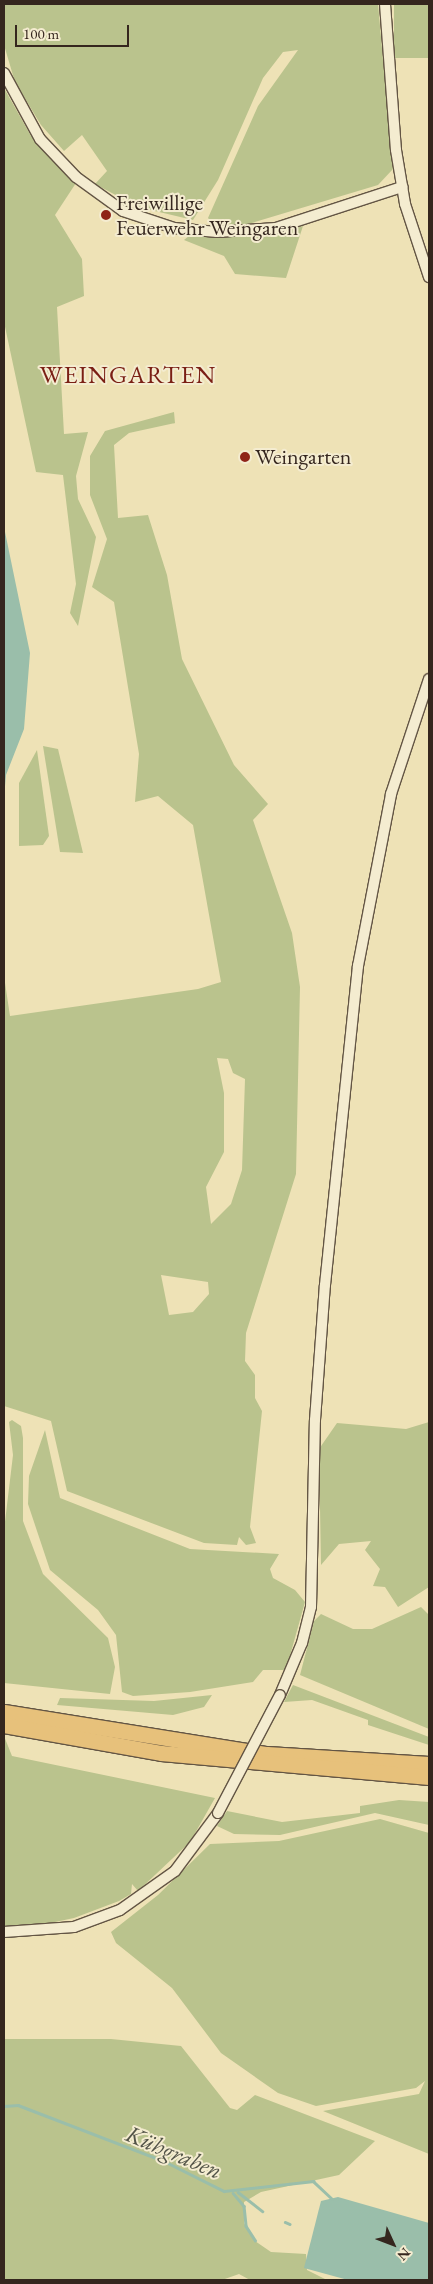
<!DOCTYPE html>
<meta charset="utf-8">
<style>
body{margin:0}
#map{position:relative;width:433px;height:2284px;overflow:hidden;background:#eee2b6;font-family:"EB Garamond",serif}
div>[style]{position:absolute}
.green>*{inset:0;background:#bac38d;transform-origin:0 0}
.water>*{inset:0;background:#9abeaa}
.stream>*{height:2.5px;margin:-1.25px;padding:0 1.25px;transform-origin:1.25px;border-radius:1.25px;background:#9abeaa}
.roads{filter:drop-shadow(1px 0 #635544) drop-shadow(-1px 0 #635544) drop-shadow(0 1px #635544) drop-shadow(0 -1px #635544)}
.tertiary>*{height:10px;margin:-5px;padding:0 5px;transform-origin:5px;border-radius:5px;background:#f4ecd0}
.motorway>*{height:15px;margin:-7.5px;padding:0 7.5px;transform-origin:7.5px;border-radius:7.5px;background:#e7c17b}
.bridges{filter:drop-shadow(1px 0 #635544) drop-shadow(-1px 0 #635544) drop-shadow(0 1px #635544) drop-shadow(0 -1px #635544)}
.tertiary-bridge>*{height:10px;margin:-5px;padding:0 5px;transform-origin:5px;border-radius:5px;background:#f4ecd0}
.dots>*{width:14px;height:14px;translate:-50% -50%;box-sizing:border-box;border:2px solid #f4ecd0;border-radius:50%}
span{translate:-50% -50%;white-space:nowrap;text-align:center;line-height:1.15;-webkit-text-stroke:4px #f4ecd0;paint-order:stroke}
.poi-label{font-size:22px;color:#35261e}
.left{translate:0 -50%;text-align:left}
.water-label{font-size:24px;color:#535448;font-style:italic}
.quarter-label{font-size:25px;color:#7a1f14;letter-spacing:1px}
.frame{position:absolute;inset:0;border:5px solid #35261e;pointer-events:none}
.north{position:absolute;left:368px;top:2219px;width:50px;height:50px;-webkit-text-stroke:4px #f4ecd0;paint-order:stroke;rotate:133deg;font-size:14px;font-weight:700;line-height:20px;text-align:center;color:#35261e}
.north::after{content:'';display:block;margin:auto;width:18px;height:22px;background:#35261e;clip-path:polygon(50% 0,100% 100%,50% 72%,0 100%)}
.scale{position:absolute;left:15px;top:25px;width:114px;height:22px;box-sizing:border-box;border:2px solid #35261e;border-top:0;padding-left:6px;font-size:15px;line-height:18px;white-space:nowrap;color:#35261e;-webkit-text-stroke:4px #f4ecd0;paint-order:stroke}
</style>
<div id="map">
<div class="green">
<div style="clip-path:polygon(4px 4px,378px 4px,393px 169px,378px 185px,245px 225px,213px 224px,208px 218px,258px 106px,298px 50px,283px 52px,263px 78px,218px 180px,193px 220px,138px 207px,95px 184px,107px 171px,82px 135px,64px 151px,41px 125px,15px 82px,4px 45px)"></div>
<div style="left:394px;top:4px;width:35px;height:54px"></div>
<div style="clip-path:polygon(4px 88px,31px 136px,76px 183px,55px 215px,82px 259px,84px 296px,57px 307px,64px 434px,88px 432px,76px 476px,78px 499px,96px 537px,78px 626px,70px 613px,76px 584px,63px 475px,36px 472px,4px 322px)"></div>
<div style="clip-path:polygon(303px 226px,286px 278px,235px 274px,224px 256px,184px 240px,189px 236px,284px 232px)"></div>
<div style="clip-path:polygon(evenodd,174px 412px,175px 423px,129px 433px,114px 445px,118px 518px,148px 515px,167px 575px,182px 659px,234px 765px,268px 804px,253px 820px,292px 933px,300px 987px,296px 1174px,246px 1333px,245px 1361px,255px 1375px,255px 1398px,262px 1411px,250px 1527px,256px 1543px,246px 1545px,239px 1537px,237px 1545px,204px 1543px,67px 1491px,51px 1421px,4px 1406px,4px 976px,10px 1016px,198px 989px,221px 982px,193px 825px,158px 796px,135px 802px,139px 754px,114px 602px,92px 587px,107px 539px,90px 495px,90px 456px,105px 431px,174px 412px,217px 1058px,228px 1059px,233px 1073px,245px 1079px,242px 1170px,231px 1204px,211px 1224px,206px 1187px,224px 1152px,224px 1093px,217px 1058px,174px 412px,161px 1275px,208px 1282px,209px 1294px,193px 1312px,169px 1315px,161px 1275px)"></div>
<div style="clip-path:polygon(43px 746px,58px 749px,83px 853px,60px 852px)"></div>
<div style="clip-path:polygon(37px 750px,49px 836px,43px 845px,19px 846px,19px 783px)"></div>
<div style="clip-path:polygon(12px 1420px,21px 1426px,23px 1438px,23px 1521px,43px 1574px,108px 1638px,115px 1667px,110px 1694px,4px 1683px,4px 1530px,13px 1455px,9px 1422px)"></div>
<div style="clip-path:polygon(429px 1422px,429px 1587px,398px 1607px,385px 1587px,373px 1586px,380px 1569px,365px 1550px,371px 1541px,339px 1544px,321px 1565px,319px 1449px,337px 1423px,406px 1429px)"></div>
<div style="clip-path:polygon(45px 1430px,60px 1498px,190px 1549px,279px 1554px,270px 1569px,273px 1578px,295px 1590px,305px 1602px,286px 1670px,263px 1670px,253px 1682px,190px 1692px,133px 1696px,122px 1692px,116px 1635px,98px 1610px,50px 1570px,28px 1504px,29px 1476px)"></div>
<div style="clip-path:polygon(421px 1607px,429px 1615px,429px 1729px,300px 1675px,314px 1621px,321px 1614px,353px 1629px,372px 1629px)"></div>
<div style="clip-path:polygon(293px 1685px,429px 1737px,429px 1745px,368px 1725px,368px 1720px,312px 1700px,284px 1702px)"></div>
<div style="clip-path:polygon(212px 1695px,204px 1707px,173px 1715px,57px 1705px,60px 1698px,154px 1701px)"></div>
<div style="clip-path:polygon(4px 1736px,12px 1756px,215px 1798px,190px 1842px,138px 1891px,132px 1884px,131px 1894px,119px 1901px,74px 1918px,36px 1926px,4px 1926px)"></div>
<div style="clip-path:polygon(399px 1800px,429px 1802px,429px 1825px,375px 1813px,280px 1835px,234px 1834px,217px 1826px,227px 1811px,282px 1822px,360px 1813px,360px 1806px)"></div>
<div style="clip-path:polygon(380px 1819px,429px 1833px,429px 2154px,323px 2111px,419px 2094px,425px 2081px,416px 2088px,316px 2106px,278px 2093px,221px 2053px,172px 1988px,116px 1943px,111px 1932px,158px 1895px,210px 1844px,279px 1841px)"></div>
<div style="clip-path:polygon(4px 2039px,111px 2039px,181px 2046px,230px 2108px,237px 2110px,255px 2095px,375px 2141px,339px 2175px,261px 2192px,244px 2202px,244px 2223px,255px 2241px,271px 2252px,306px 2254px,307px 2270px,327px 2280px,250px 2280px,239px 2274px,222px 2280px,4px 2280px)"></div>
</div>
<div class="water">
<div style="clip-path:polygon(4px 527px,30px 653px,24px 729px,6px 775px,4px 798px)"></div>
<div style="clip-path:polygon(338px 2197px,429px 2223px,429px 2280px,348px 2280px,304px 2268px,321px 2201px)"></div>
</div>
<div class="stream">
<div style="left:4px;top:2106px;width:14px;rotate:-4deg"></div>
<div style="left:18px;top:2105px;width:156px;rotate:21deg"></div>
<div style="left:164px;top:2161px;width:67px;rotate:26.6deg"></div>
<div style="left:224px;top:2191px;width:90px;rotate:-6.4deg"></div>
<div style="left:313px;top:2181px;width:26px;rotate:43deg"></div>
<div style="left:238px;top:2192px;width:31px;rotate:38deg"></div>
<div style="left:233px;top:2193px;width:17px;rotate:50deg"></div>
<div style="left:244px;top:2206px;width:20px;rotate:84deg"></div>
<div style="left:246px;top:2226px;width:17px;rotate:57deg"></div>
<div style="left:285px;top:2222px;width:5px;rotate:22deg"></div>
</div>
<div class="roads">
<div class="tertiary">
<div style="left:385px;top:4px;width:146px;rotate:85.7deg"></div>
<div style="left:396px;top:150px;width:55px;rotate:80.5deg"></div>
<div style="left:405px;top:204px;width:77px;rotate:71.8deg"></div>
<div style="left:4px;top:73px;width:75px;rotate:61.4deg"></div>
<div style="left:40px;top:139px;width:52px;rotate:46.5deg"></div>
<div style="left:76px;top:177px;width:58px;rotate:35.9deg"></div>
<div style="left:123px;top:211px;width:54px;rotate:18.4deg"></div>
<div style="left:174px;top:228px;width:43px;rotate:5.3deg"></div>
<div style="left:217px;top:232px;width:59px;rotate:-3.9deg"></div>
<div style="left:276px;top:228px;width:133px;rotate:-18deg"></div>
<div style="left:280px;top:1695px;width:56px;rotate:-67.1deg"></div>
<div style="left:302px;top:1643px;width:37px;rotate:-76deg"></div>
<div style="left:311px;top:1607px;width:187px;rotate:-88.8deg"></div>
<div style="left:315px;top:1420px;width:135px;rotate:-85.8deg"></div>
<div style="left:325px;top:1285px;width:321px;rotate:-84.1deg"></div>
<div style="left:358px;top:966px;width:175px;rotate:-79.1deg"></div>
<div style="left:391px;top:794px;width:121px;rotate:-71.7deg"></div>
<div style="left:4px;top:1932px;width:70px;rotate:-4.1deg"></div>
<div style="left:74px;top:1927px;width:49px;rotate:-20.3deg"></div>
<div style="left:120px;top:1910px;width:67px;rotate:-35.3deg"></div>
<div style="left:175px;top:1871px;width:72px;rotate:-53.4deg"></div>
</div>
<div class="motorway">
<div style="left:4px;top:1712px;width:266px;rotate:9.1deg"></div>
<div style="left:267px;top:1754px;width:162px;rotate:3.5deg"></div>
<div style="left:4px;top:1725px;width:159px;rotate:10.1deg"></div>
<div style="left:161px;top:1753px;width:269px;rotate:5.1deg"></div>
</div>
</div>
<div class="bridges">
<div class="tertiary-bridge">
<div style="left:218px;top:1813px;width:133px;rotate:-62.3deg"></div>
</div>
</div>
<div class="dots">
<div style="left:106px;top:215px;background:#8f2418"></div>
<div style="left:245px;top:457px;background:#8f2418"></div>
</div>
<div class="poi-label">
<span class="left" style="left:116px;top:215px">Freiwillige<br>Feuerwehr Weingaren</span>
<span class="left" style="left:255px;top:457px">Weingarten</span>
</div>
<div class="water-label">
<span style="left:174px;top:2152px;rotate:23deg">Kühgraben</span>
</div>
<div class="quarter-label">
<span style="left:128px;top:374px">WEINGARTEN</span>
</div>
<div class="frame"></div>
<div class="north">N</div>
<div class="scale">100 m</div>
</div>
